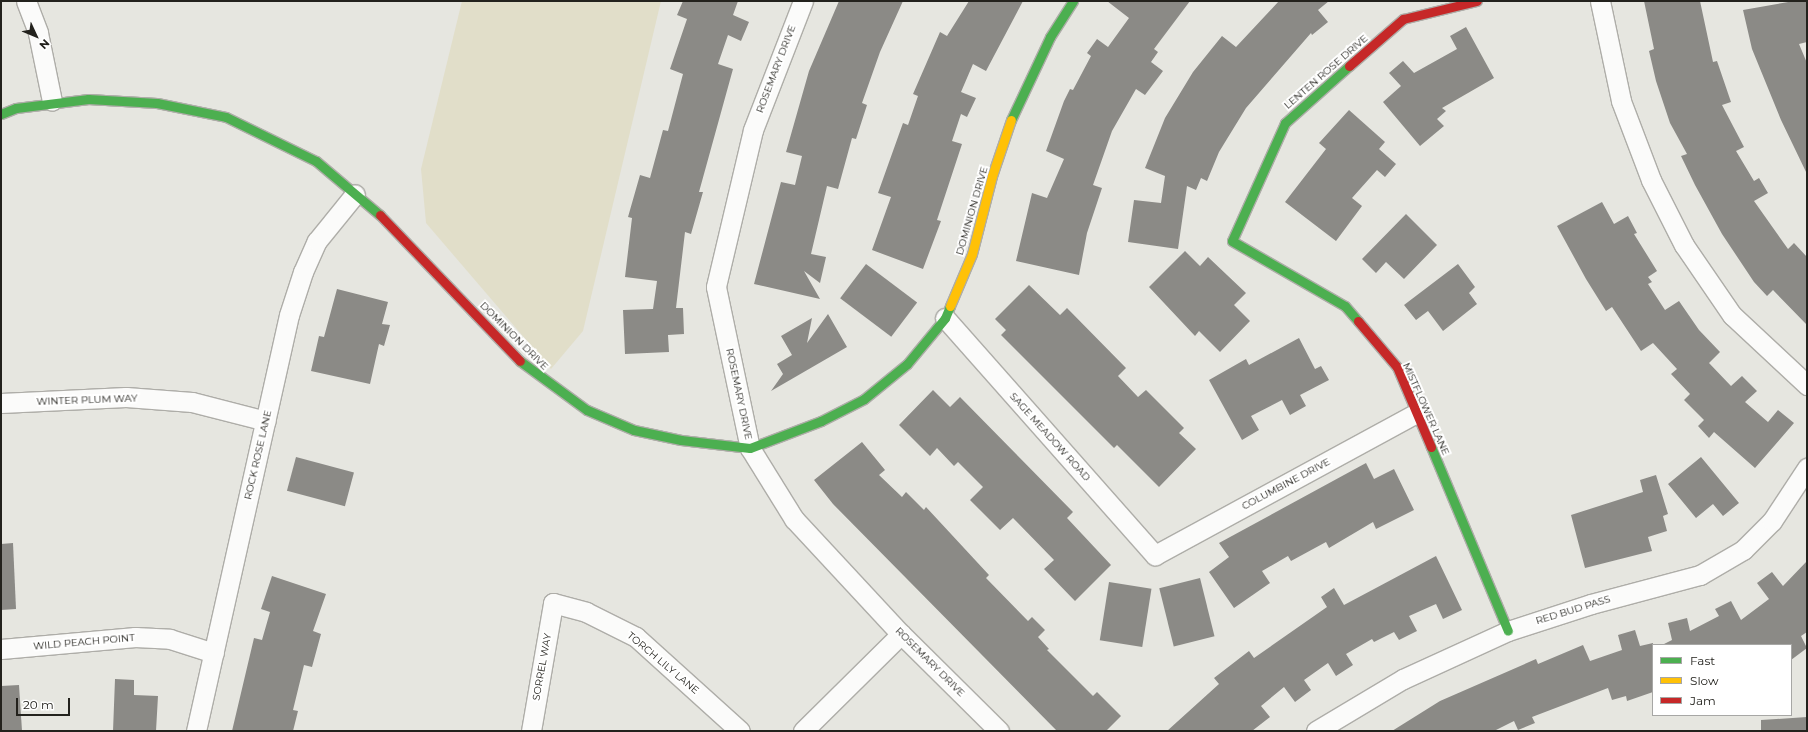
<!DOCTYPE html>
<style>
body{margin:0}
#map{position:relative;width:1808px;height:732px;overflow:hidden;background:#e6e6e0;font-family:Montserrat,sans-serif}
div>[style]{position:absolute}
.green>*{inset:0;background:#e1dec9}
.building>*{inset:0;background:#8b8a86;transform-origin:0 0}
.roads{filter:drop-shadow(1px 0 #aeada8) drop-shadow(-1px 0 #aeada8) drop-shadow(0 1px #aeada8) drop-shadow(0 -1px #aeada8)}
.street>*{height:19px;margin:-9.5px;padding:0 9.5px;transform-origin:9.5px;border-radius:9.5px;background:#fbfbfa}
.fast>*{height:9px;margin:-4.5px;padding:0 4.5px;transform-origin:4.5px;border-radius:4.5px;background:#4caf50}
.slow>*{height:9px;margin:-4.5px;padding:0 4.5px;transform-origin:4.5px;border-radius:4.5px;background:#ffc107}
.jam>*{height:9px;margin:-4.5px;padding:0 4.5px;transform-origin:4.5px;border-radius:4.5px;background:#c62828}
span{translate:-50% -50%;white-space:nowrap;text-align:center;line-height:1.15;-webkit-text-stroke:4px #fff;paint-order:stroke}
.street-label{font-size:10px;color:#23221d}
.frame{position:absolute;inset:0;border:2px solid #23221d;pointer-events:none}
.legend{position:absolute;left:1652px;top:644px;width:140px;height:72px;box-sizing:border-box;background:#fff;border:1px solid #a7a7a5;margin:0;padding:5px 7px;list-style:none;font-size:12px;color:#23221d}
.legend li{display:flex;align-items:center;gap:8px;height:20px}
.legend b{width:20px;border:1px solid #a7a7a5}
.north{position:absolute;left:16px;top:16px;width:40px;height:40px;-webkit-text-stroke:3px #fff;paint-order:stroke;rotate:134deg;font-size:11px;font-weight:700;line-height:16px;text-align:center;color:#23221d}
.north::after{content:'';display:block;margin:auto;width:14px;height:18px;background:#23221d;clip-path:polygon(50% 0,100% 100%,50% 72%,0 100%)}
.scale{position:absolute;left:16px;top:698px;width:54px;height:18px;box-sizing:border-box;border:2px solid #23221d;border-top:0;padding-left:5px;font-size:12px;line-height:14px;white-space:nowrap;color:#23221d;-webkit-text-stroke:3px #fff;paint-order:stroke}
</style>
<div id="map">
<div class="green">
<div style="clip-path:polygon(462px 1px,661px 1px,583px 331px,551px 369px,426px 223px,421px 169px)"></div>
</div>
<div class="building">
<div style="clip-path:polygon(683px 1px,738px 1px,733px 15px,749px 22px,741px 41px,728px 35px,718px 64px,733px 69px,699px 192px,703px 192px,691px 234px,685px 232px,676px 308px,683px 308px,684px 334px,668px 335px,669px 352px,625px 354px,623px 310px,653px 309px,657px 281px,625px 277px,632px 218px,628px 217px,640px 175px,650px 178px,663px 130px,668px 131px,683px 74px,670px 69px,687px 19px,677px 15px)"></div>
<div style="clip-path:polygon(839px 1px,903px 1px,880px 52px,862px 103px,867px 105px,856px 139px,852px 138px,838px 189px,827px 186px,811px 254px,826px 257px,820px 283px,804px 271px,820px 299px,754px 284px,781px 182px,795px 185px,802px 156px,786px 152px,809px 71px)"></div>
<div style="clip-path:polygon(969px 1px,1023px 1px,986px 71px,973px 64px,961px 92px,976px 98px,967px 117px,961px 114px,952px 141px,962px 144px,937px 220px,941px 221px,923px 269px,872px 250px,891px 197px,878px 193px,903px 123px,908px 125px,918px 96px,913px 94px,940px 32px,947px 36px)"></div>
<div style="clip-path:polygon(1107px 1px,1190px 1px,1154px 49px,1158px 52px,1151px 62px,1163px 71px,1145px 95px,1136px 89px,1112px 131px,1093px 185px,1102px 188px,1087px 233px,1079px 275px,1016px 261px,1032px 193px,1047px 198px,1064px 159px,1046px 151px,1064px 101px,1070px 89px,1073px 90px,1091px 56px,1087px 53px,1097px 39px,1108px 47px,1129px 18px)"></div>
<div style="clip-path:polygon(1279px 1px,1329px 1px,1318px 10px,1328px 22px,1312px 35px,1311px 33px,1246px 108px,1219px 152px,1207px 181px,1201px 178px,1196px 190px,1187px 186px,1178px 249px,1128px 242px,1134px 200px,1161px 203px,1165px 176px,1145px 168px,1165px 118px,1193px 72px,1222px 36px,1236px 47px)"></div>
<div style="clip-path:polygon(1644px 1px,1700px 1px,1713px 62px,1717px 61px,1731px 102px,1722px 105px,1744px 147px,1736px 151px,1754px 181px,1759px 178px,1768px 193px,1754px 201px,1788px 249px,1794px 243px,1807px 257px,1807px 325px,1773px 290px,1767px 296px,1754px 282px,1722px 234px,1695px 185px,1681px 156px,1687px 154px,1670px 123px,1656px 81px,1649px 51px,1654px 49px)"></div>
<div style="clip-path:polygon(1794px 1px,1807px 1px,1807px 42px,1799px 44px,1807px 63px,1807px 174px,1781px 120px,1752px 49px,1743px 10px)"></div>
<div style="clip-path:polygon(1466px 27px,1494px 78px,1442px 108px,1446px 111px,1437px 119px,1444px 126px,1420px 146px,1383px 102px,1401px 86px,1389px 73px,1403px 61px,1414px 73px,1457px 49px,1450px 36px)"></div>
<div style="clip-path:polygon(1349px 110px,1385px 142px,1379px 149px,1396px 164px,1385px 177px,1377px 170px,1352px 198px,1362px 206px,1336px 241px,1285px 202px,1326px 149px,1319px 143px)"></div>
<div style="clip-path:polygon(1602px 202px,1614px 224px,1628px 216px,1637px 233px,1634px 234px,1657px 271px,1648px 277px,1652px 282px,1648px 284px,1665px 310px,1679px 301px,1699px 330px,1720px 352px,1709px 363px,1731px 386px,1742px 376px,1757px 391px,1745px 402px,1768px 422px,1778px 410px,1794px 423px,1755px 468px,1714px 432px,1709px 438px,1698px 426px,1704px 420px,1684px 400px,1690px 394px,1671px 374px,1677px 369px,1653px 343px,1641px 351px,1612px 307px,1606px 311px,1586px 279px,1557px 226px)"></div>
<div style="clip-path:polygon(1406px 214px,1437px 245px,1404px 279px,1386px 262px,1376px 273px,1362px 259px)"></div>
<div style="clip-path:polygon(1185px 251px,1200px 266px,1208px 257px,1246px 293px,1234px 305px,1250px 321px,1220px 352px,1199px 331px,1195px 336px,1149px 287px)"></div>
<div style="left:866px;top:264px;width:64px;height:43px;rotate:37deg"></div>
<div style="clip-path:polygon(1458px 264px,1475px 287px,1469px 293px,1477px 304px,1443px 331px,1428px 311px,1416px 320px,1404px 305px)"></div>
<div style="clip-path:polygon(1029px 285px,1060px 315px,1067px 308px,1126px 368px,1118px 376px,1138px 397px,1146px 390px,1184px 428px,1179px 433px,1196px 449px,1159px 487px,1117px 445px,1114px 448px,1001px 335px,1006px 330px,995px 319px)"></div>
<div style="clip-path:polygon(337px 289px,388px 302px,382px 324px,390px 325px,384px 346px,379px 344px,370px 384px,311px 371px,319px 336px,324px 337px)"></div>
<div style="clip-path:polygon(828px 314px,847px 347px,771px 391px,783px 374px,777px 364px,792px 355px,781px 336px,812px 318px,807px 343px)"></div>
<div style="clip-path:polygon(1299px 338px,1315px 369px,1321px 366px,1329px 380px,1300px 395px,1306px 406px,1290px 415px,1282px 400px,1251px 416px,1259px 430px,1242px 440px,1209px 380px,1246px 359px,1249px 365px)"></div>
<div style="clip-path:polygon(933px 390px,950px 407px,960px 397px,1073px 512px,1067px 518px,1111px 565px,1075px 601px,1044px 569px,1054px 560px,1013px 518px,1000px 530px,970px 500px,983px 487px,958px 462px,954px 466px,937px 448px,930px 456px,899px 425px)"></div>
<div style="clip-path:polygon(862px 442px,885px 470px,879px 475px,902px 497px,906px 492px,924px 510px,926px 507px,989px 575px,986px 578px,1028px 621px,1032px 617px,1045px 630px,1038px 637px,1049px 649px,1047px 650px,1093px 696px,1097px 692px,1121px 716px,1106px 731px,1057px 731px,833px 504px,814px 480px)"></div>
<div style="left:296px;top:457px;width:60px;height:35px;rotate:15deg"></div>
<div style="clip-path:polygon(1701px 457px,1739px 503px,1723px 516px,1713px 504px,1696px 518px,1668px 484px)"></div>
<div style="clip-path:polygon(1366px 463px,1374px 479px,1394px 469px,1414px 510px,1376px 529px,1373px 522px,1329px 548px,1326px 542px,1291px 561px,1288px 556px,1262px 571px,1270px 583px,1234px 608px,1209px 572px,1229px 557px,1219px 543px)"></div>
<div style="clip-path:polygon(1656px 475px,1668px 514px,1663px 516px,1667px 531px,1648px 537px,1652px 551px,1585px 568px,1571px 515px,1643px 492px,1640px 480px)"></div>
<div style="clip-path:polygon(13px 543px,16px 609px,1px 610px,1px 544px)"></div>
<div style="clip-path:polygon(1436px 556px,1462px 610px,1443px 619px,1436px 604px,1409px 616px,1417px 631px,1399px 640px,1394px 632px,1374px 642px,1372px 639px,1346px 654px,1353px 665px,1336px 676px,1328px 663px,1304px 680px,1311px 690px,1295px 702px,1284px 687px,1261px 706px,1270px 717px,1252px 731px,1167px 731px,1219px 684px,1214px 678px,1249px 651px,1254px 658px,1327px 607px,1321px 597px,1334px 588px,1344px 605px)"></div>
<div style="clip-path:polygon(1807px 561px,1807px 632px,1801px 636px,1807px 648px,1791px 660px,1791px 645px,1662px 645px,1672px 640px,1668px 623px,1687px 618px,1690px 631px,1719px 616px,1715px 609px,1731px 601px,1741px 620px,1769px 599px,1757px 583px,1772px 572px,1783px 586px)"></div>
<div style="clip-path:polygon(272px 576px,326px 594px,313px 631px,321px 634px,312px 667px,304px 665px,293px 710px,298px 711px,293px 731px,232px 731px,254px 638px,262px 640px,270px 612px,261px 609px)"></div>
<div style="left:1200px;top:578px;width:60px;height:42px;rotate:76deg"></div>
<div style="left:1109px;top:582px;width:43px;height:59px;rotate:9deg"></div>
<div style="clip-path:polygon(1635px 630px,1640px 646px,1653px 643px,1653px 692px,1627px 701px,1626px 696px,1612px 700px,1608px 688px,1532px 717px,1535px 723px,1518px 730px,1514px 721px,1494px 731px,1392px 731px,1440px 701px,1536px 659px,1538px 664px,1583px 645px,1590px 661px,1622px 650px,1618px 635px)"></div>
<div style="clip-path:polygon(115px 679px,134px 680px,134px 695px,158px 696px,156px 731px,113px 731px)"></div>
<div style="clip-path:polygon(19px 685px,22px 731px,1px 731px,1px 686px)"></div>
<div style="clip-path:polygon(1807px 717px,1807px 731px,1761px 731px,1761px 720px)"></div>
</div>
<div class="roads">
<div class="street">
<div style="left:26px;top:1px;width:34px;rotate:69deg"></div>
<div style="left:38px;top:33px;width:69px;rotate:78.4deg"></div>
<div style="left:803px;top:1px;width:138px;rotate:111.2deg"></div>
<div style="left:753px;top:130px;width:161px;rotate:103.3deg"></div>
<div style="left:716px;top:287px;width:165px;rotate:78.1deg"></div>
<div style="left:750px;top:448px;width:84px;rotate:58.2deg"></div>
<div style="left:794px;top:519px;width:157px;rotate:47.1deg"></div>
<div style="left:901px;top:634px;width:138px;rotate:44.7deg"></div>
<div style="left:1600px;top:1px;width:102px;rotate:78.1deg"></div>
<div style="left:1621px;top:101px;width:85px;rotate:69.2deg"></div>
<div style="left:1651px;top:180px;width:73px;rotate:63.1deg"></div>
<div style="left:1684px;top:245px;width:85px;rotate:55.6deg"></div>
<div style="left:1732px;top:315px;width:103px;rotate:43deg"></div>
<div style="left:945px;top:318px;width:317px;rotate:48.5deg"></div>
<div style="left:1155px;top:555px;width:298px;rotate:-28.5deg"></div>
<div style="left:1px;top:403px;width:125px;rotate:-2.7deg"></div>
<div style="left:126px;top:397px;width:66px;rotate:4.3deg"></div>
<div style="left:192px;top:402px;width:76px;rotate:14.4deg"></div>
<div style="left:1px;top:649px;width:135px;rotate:-5.1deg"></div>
<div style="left:135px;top:637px;width:35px;rotate:3deg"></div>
<div style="left:170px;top:639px;width:46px;rotate:17.7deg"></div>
<div style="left:196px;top:731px;width:426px;rotate:-77.4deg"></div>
<div style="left:289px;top:315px;width:45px;rotate:-72deg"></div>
<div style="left:303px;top:272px;width:34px;rotate:-66deg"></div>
<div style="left:317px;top:241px;width:60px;rotate:-51deg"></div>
<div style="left:531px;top:731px;width:130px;rotate:-80.2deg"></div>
<div style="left:553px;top:603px;width:34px;rotate:15deg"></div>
<div style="left:586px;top:612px;width:56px;rotate:26.6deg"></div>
<div style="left:636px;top:637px;width:140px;rotate:42.1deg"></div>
<div style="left:803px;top:731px;width:138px;rotate:-44.7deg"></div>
<div style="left:1316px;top:731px;width:101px;rotate:-30.9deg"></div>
<div style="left:1403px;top:679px;width:115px;rotate:-24.6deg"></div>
<div style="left:1508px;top:631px;width:87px;rotate:-18deg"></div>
<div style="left:1591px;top:604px;width:113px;rotate:-14.9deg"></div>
<div style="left:1700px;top:575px;width:50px;rotate:-30.2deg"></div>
<div style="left:1743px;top:550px;width:41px;rotate:-45deg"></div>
<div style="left:1772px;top:521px;width:64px;rotate:-56.6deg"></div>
</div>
<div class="fast">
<div style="left:1349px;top:66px;width:86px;rotate:138.3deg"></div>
<div style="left:1285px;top:123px;width:129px;rotate:114.2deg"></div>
<div style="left:1232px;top:241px;width:130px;rotate:29.9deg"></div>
<div style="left:1345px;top:306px;width:20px;rotate:49deg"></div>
<div style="left:1px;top:114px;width:16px;rotate:-22deg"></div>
<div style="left:16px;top:108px;width:73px;rotate:-7.1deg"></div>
<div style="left:88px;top:99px;width:69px;rotate:3.3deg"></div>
<div style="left:157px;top:103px;width:70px;rotate:11.5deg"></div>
<div style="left:226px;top:117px;width:100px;rotate:26.1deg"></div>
<div style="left:316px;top:161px;width:84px;rotate:40.2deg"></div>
<div style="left:1011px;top:120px;width:92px;rotate:-64.8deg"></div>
<div style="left:1050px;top:37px;width:43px;rotate:-57.4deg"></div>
<div style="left:520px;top:361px;width:83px;rotate:36.2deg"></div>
<div style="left:587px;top:410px;width:51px;rotate:23.1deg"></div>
<div style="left:634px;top:430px;width:48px;rotate:12deg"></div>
<div style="left:681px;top:440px;width:69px;rotate:6.6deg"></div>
<div style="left:750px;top:448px;width:76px;rotate:-20.8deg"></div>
<div style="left:821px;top:421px;width:48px;rotate:-27.1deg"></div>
<div style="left:864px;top:399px;width:55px;rotate:-39.1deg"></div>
<div style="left:907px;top:364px;width:60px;rotate:-50.4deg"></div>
<div style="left:945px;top:318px;width:13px;rotate:-67deg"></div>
<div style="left:1431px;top:447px;width:199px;rotate:67.3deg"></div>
</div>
<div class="slow">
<div style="left:950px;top:306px;width:56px;rotate:-67.1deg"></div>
<div style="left:972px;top:254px;width:81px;rotate:-75.6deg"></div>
<div style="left:992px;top:176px;width:59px;rotate:-71.3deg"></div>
</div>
<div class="jam">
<div style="left:1349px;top:66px;width:72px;rotate:-41deg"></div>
<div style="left:1403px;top:19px;width:76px;rotate:-13.7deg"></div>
<div style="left:380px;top:215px;width:202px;rotate:46.2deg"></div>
<div style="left:1358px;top:321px;width:60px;rotate:49.7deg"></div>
<div style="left:1397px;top:367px;width:87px;rotate:67deg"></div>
</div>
</div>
<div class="street-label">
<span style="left:776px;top:69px;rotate:-69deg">ROSEMARY DRIVE</span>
<span style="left:1326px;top:72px;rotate:-41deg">LENTEN ROSE DRIVE</span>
<span style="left:972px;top:211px;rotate:-74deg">DOMINION DRIVE</span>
<span style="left:514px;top:336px;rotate:45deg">DOMINION DRIVE</span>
<span style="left:739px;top:394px;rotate:78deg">ROSEMARY DRIVE</span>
<span style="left:87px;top:400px;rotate:-2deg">WINTER PLUM WAY</span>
<span style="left:1426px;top:409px;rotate:66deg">MISTFLOWER LANE</span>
<span style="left:1050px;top:437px;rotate:48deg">SAGE MEADOW ROAD</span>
<span style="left:258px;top:455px;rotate:-77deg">ROCK ROSE LANE</span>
<span style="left:1286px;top:484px;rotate:-28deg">COLUMBINE DRIVE</span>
<span style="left:1573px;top:610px;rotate:-17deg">RED BUD PASS</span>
<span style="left:84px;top:642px;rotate:-5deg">WILD PEACH POINT</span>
<span style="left:930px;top:662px;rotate:45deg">ROSEMARY DRIVE</span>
<span style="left:663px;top:663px;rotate:40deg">TORCH LILY LANE</span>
<span style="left:542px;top:667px;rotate:-80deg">SORREL WAY</span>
</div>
<div class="frame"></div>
<ul class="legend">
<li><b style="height:5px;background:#4caf50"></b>Fast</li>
<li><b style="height:5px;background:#ffc107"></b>Slow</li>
<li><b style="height:5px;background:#c62828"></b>Jam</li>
</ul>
<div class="north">N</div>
<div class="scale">20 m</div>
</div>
